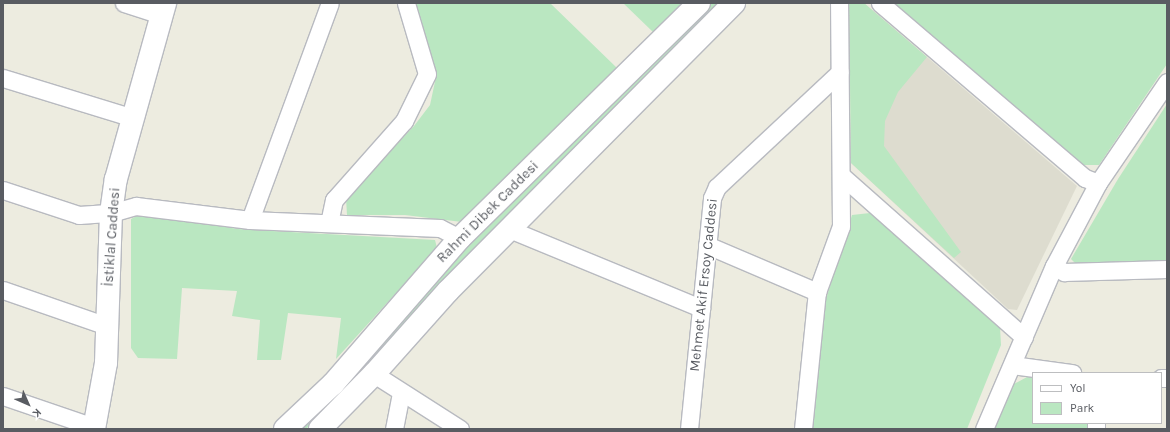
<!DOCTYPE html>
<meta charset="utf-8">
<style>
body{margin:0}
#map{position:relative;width:1170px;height:432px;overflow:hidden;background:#edece0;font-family:Karla,sans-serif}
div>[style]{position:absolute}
.education>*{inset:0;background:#dddccf}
.green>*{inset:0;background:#bae7c1}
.roads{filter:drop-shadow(1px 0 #b8bac0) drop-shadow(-1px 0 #b8bac0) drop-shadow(0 1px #b8bac0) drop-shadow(0 -1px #b8bac0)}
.street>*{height:17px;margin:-8.5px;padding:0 8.5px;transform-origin:8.5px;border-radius:8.5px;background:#fff}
.secondary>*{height:22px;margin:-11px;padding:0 11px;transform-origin:11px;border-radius:11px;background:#fff}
span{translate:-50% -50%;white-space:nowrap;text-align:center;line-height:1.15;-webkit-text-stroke:3.5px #fff;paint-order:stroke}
.street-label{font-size:14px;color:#595c62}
.frame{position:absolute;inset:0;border:4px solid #595c62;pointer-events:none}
.legend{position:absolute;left:1032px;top:372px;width:130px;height:52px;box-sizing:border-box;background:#fff;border:1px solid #bdbec0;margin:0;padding:5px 7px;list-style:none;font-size:12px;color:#595c62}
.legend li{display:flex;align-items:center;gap:8px;height:20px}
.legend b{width:20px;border:1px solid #bdbec0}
.north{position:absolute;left:8px;top:384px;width:40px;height:40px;-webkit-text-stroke:3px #fff;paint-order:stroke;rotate:135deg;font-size:11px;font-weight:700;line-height:16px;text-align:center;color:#595c62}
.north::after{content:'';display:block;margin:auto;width:14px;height:18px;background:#595c62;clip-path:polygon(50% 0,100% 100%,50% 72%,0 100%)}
</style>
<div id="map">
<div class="education">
<div style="clip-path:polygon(849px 3px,864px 3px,1077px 186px,1017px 310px,1008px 309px,851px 163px)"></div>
</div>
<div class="green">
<div style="clip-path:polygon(414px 3px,550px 3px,617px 68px,462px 222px,405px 215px,347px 215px,346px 198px,414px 126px,430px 105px,436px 77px)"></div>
<div style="clip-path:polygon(623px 3px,682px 3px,653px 32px)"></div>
<div style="clip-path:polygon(710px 3px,720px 3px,362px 374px,306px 429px,297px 429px,456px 258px)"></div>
<div style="clip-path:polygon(849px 3px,864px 3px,927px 57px,898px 92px,885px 121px,884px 146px,961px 252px,954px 258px,851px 163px)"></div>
<div style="clip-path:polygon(894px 3px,1167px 3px,1167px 64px,1099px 165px,1083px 165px)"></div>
<div style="clip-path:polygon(1167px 104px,1167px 262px,1076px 264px,1071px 259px,1118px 179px)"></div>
<div style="clip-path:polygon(142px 213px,238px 229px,435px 240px,437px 248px,336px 359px,341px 318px,288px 313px,281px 360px,257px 360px,260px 320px,232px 316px,237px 291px,182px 288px,177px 359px,138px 358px,131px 348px,131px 219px)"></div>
<div style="clip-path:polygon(870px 213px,1000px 327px,1001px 345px,967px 429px,811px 429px,822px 312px,852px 215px)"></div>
<div style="clip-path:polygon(1027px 377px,1033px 378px,1033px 423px,1089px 423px,1088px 429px,994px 429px,1014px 384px)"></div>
</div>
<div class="roads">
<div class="street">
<div style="left:124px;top:3px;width:40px;rotate:18deg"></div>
<div style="left:880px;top:3px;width:270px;rotate:40.5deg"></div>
<div style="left:1085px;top:178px;width:14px;rotate:21deg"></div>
<div style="left:3px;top:78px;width:136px;rotate:17.1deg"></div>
<div style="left:842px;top:176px;width:243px;rotate:41.5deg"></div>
<div style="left:3px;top:190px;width:80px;rotate:18.2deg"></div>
<div style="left:79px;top:215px;width:32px;rotate:-4deg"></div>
<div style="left:111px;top:213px;width:26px;rotate:-16deg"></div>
<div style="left:136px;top:206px;width:115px;rotate:7deg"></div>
<div style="left:250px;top:220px;width:190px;rotate:2.4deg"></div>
<div style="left:440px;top:228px;width:22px;rotate:27deg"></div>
<div style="left:250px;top:220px;width:231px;rotate:-69.8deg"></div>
<div style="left:329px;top:223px;width:24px;rotate:-78deg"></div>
<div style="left:334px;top:200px;width:106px;rotate:-48.5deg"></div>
<div style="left:404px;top:121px;width:52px;rotate:-63.9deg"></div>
<div style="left:427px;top:74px;width:74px;rotate:-106.5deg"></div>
<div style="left:509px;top:229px;width:208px;rotate:22.4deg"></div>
<div style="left:707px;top:245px;width:120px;rotate:23.1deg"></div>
<div style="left:1054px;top:266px;width:12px;rotate:31deg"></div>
<div style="left:1064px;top:272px;width:103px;rotate:-1.7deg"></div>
<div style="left:3px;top:290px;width:110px;rotate:19.1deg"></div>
<div style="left:1012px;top:365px;width:61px;rotate:7.6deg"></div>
<div style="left:374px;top:374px;width:102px;rotate:32.6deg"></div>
<div style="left:1161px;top:378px;width:6px"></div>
<div style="left:3px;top:396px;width:96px;rotate:18.8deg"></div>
<div style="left:394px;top:429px;width:37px;rotate:-79deg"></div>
<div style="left:689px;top:429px;width:232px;rotate:-84.3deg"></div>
<div style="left:712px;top:198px;width:12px;rotate:-66deg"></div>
<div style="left:717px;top:187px;width:168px;rotate:-43.1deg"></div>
<div style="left:803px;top:429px;width:138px;rotate:-84.2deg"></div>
<div style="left:817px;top:292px;width:70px;rotate:-70deg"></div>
<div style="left:841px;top:226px;width:223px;rotate:-90.5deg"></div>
<div style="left:984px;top:429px;width:177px;rotate:-66.8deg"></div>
<div style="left:1054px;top:266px;width:94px;rotate:-62.1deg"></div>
<div style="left:1098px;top:183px;width:122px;rotate:-55.7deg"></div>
<div style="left:1096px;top:429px;width:6px;rotate:-90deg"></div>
</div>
<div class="secondary">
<div style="left:94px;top:429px;width:67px;rotate:-79.7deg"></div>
<div style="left:106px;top:363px;width:150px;rotate:-88.1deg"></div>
<div style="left:111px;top:213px;width:34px;rotate:-82deg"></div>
<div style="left:116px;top:179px;width:183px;rotate:-74.4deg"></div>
<div style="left:285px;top:429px;width:66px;rotate:-43.2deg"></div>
<div style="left:333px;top:384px;width:194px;rotate:-49deg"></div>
<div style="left:460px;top:238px;width:335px;rotate:-44.5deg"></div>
<div style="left:320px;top:429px;width:77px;rotate:-45.5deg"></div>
<div style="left:374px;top:374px;width:111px;rotate:-48.3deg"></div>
<div style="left:448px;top:291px;width:406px;rotate:-45.2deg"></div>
</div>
</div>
<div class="street-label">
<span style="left:488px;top:212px;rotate:-45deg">Rahmi Dibek Caddesi</span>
<span style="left:112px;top:237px;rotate:-86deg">İstiklal Caddesi</span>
<span style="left:704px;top:285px;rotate:-84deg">Mehmet Akif Ersoy Caddesi</span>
</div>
<div class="frame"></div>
<ul class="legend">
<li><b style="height:5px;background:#fff"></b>Yol</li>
<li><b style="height:11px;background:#bae7c1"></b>Park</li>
</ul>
<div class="north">K</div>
</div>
